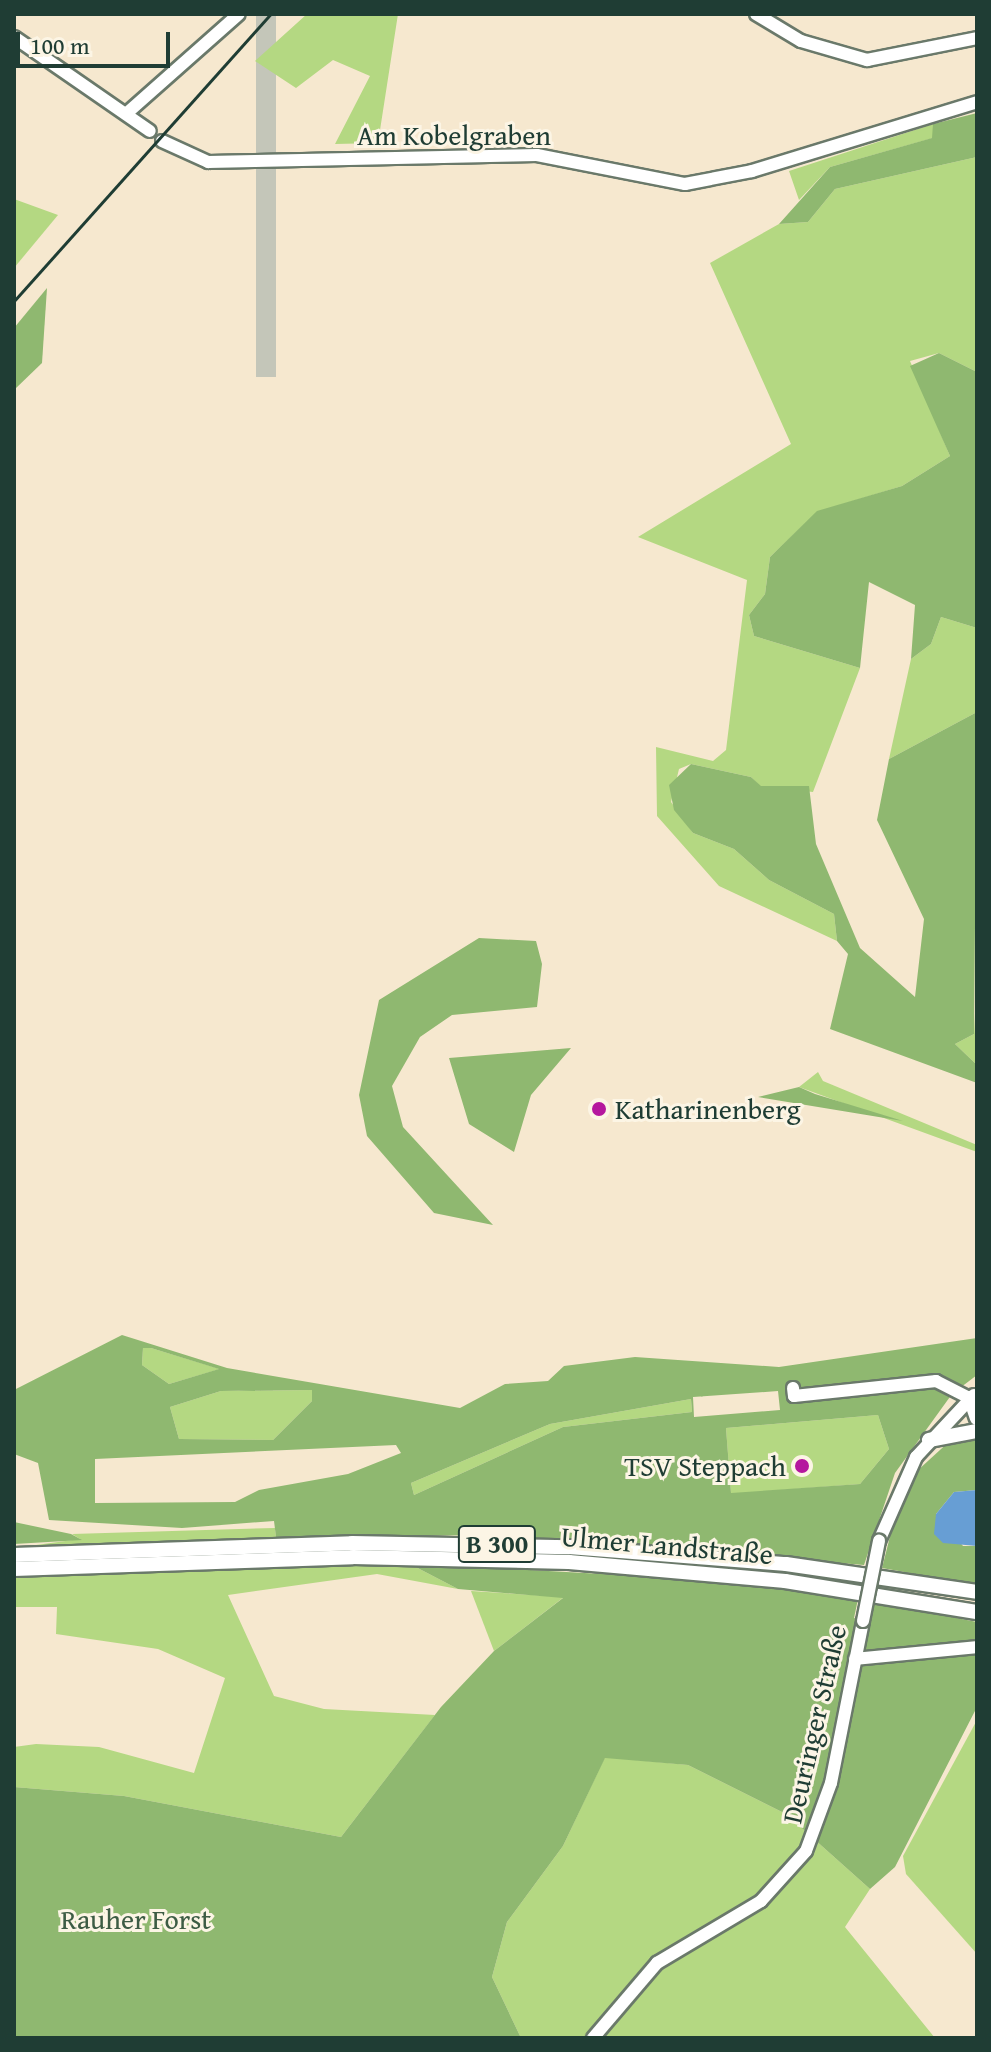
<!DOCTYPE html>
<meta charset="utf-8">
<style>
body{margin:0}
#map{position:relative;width:991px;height:2052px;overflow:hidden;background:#f6e8cf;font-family:"Gentium Book Plus",serif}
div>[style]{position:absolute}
.industrial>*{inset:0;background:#c4c6b9;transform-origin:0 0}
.green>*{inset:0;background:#b4d882}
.forest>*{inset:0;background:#8fb870}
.water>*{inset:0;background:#679ed4}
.roads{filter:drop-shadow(2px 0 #6a796a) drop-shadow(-2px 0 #6a796a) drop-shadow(0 2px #6a796a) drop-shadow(0 -2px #6a796a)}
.minor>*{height:12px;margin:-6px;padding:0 6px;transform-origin:6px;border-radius:6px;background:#fff}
.major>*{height:14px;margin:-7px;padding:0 7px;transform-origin:7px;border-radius:7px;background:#fff}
.rail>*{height:3px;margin:-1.5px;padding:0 1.5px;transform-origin:1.5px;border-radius:1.5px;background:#1f3d34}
.bridges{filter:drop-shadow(2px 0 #6a796a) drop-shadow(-2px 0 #6a796a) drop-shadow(0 2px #6a796a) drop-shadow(0 -2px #6a796a)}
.minor-bridge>*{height:12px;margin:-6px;padding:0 6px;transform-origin:6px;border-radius:6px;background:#fff}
.dots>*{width:22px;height:22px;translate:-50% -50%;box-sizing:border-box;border:4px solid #fcf5e5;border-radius:50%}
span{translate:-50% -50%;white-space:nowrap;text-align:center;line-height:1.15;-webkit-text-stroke:6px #fcf5e5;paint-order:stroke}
.shield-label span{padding:2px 6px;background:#fcf5e5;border:2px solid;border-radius:6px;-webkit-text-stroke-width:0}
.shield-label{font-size:26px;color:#1f3d34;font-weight:700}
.street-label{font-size:28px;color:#1f3d34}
.poi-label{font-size:28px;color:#1f3d34}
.left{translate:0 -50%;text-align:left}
.right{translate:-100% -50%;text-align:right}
.park-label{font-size:28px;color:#3d5c44}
.frame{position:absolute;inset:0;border:16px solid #1f3d34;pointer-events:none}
.scale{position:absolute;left:16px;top:32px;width:154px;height:36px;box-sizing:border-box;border:4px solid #1f3d34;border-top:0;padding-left:10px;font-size:24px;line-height:28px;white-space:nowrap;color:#1f3d34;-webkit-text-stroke:6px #fcf5e5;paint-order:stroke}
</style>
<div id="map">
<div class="industrial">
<div style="left:256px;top:14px;width:20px;height:363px"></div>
</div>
<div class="green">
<div style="clip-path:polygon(307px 14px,398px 14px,378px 143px,335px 144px,370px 76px,333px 60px,296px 88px,255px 61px)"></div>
<div style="clip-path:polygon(933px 124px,933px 138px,830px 167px,799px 200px,789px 171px)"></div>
<div style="clip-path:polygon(977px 157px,977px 372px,939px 353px,910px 361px,950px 456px,902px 486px,817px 512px,770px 557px,765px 594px,749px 615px,754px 636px,860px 668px,813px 792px,760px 786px,751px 777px,691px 764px,679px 769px,671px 802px,693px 833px,734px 849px,769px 880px,834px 914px,837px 941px,719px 886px,657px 816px,656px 747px,713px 761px,726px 750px,747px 580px,638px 537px,791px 444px,710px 263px,779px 224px,808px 222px,835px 189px)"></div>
<div style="clip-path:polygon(14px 199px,58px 215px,14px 268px)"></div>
<div style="clip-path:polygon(941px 617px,977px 628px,977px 712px,889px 759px,911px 659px,931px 644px)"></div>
<div style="clip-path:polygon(977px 972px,977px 1065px,955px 1044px,974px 1034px)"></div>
<div style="clip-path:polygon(818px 1072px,823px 1081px,977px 1145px,977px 1152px,799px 1087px)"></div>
<div style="clip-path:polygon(143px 1348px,151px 1348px,220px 1369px,169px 1384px,142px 1365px)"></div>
<div style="clip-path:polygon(312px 1390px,312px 1401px,273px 1440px,179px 1439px,170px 1407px,221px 1391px)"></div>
<div style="clip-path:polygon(691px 1399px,692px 1412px,563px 1427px,414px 1495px,411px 1483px,550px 1424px)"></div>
<div style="clip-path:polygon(878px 1415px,889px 1449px,860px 1484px,731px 1494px,726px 1428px)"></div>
<div style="clip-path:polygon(275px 1528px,276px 1537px,14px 1548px,80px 1539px,72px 1534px)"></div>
<div style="clip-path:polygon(408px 1563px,458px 1589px,377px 1574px,228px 1595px,274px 1696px,324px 1709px,435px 1715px,341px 1837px,124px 1796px,14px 1787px,14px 1747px,36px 1744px,99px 1747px,194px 1773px,225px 1678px,158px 1649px,56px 1634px,57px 1607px,14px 1607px,14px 1577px)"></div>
<div style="clip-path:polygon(471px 1591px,564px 1597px,494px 1651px)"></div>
<div style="clip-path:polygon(977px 1720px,977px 1954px,906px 1874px,903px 1856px)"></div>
<div style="clip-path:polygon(605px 1757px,688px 1765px,786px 1814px,870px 1889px,845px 1927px,935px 2038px,521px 2038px,492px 1977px,507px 1922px,563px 1846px)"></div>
</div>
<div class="forest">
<div style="clip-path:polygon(977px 113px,977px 157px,835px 189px,808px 222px,779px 224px,830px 167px,932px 138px,933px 124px)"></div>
<div style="clip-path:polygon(47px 288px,42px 363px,14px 390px,14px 328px)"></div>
<div style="clip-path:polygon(939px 353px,977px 372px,977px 628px,941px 617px,931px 644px,911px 659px,915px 605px,869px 582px,860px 668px,754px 636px,749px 615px,765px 594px,770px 557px,817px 511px,902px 486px,950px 456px,910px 366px)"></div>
<div style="clip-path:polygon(977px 712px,974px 1034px,955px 1044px,977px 1065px,977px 1083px,830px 1029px,848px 954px,837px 941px,834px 914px,769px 880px,734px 849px,693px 833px,674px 810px,669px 785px,691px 764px,751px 777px,761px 786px,809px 786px,816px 844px,860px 948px,915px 997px,924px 919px,877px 820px,889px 759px)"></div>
<div style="clip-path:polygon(479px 938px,536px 941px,542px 964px,537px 1007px,452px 1015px,420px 1037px,392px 1086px,403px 1127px,493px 1225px,434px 1213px,367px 1136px,359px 1095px,379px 1000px)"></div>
<div style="clip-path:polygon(571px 1048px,531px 1095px,514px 1152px,469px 1124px,449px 1058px)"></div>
<div style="clip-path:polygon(799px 1087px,815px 1094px,903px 1121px,758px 1097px)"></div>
<div style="clip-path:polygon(evenodd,122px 1335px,227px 1368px,460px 1408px,505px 1384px,548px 1381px,564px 1366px,635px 1357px,779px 1367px,977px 1338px,977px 1375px,952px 1394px,895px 1473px,864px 1565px,500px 1535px,276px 1537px,274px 1521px,182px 1528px,49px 1520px,38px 1463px,14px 1454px,14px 1390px,122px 1335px,143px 1348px,151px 1348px,219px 1369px,169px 1384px,142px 1365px,143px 1348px,122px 1335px,312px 1390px,312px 1401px,273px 1440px,179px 1439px,170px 1407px,221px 1391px,312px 1390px,122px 1335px,778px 1391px,780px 1410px,694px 1417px,693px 1397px,778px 1391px,122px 1335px,691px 1399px,692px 1412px,563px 1427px,414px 1495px,411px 1483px,550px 1424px,691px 1399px,122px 1335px,878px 1415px,889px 1449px,860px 1484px,731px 1493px,726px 1428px,878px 1415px,122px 1335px,396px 1445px,401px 1453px,348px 1474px,259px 1490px,235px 1502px,95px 1503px,95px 1459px,396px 1445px)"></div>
<div style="clip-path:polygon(977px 1438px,977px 1490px,954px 1492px,936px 1514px,963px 1546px,977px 1546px,977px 1585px,882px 1568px,898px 1505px,917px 1471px,952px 1439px)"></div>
<div style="clip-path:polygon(14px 1522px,71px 1534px,82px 1540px,14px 1544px)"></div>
<div style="clip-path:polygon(408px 1563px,710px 1580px,858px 1599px,854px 1618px,870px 1622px,875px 1602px,977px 1622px,977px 1707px,895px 1867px,870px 1889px,786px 1814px,688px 1765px,605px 1758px,563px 1846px,507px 1922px,492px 1977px,521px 2038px,14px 2038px,14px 1787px,124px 1796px,341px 1837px,441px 1707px,494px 1651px,563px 1598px,458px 1589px)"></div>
</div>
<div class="water">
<div style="clip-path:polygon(977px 1490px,977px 1546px,943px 1543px,934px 1534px,936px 1514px,954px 1492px)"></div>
</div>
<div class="roads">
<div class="minor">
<div style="left:756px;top:14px;width:52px;rotate:31deg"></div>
<div style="left:801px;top:41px;width:69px;rotate:16.1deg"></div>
<div style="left:867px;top:60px;width:112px;rotate:-11.3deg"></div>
<div style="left:14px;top:37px;width:165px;rotate:34.7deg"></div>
<div style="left:127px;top:113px;width:149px;rotate:-41.5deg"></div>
<div style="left:162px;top:141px;width:51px;rotate:24.5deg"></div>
<div style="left:208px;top:162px;width:329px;rotate:-1.2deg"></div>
<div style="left:537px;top:155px;width:151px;rotate:11.1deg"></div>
<div style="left:685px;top:184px;width:68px;rotate:-11deg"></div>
<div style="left:752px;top:171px;width:235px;rotate:-17deg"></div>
<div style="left:793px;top:1388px;width:8px;rotate:83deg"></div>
<div style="left:794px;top:1396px;width:143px;rotate:-6deg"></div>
<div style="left:936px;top:1381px;width:38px;rotate:27deg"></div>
<div style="left:879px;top:1541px;width:92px;rotate:-66.2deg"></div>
<div style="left:916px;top:1457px;width:85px;rotate:-46.9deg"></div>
<div style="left:855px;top:1659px;width:123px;rotate:-5.6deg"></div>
<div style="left:593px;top:2038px;width:99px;rotate:-49.5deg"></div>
<div style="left:657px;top:1963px;width:121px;rotate:-30.8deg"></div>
<div style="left:761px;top:1901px;width:67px;rotate:-48deg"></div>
<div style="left:806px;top:1851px;width:72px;rotate:-69.8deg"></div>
<div style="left:831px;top:1783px;width:165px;rotate:-78.8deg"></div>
</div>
<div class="major">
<div style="left:970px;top:1398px;width:21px;rotate:71deg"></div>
<div style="left:929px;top:1440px;width:49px;rotate:-10.6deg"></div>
<div style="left:14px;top:1555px;width:338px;rotate:-2deg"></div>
<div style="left:352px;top:1543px;width:217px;rotate:1.1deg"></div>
<div style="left:569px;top:1547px;width:218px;rotate:4.5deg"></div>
<div style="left:786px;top:1564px;width:193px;rotate:8.3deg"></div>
<div style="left:14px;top:1569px;width:339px;rotate:-2deg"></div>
<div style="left:353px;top:1557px;width:216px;rotate:1.3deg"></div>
<div style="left:569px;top:1562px;width:217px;rotate:5deg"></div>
<div style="left:785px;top:1581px;width:194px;rotate:9.2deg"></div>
</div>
</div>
<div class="rail">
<div style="left:14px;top:301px;width:385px;rotate:-48.2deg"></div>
</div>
<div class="bridges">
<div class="minor-bridge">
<div style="left:863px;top:1621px;width:82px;rotate:-78.7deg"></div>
</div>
</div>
<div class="dots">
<div style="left:599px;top:1109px;background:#b5179e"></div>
<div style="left:802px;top:1466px;background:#b5179e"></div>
</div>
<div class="shield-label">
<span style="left:497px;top:1544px">B 300</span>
</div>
<div class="street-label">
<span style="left:454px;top:135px">Am Kobelgraben</span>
<span style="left:667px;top:1545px;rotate:5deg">Ulmer Landstraße</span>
<span style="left:814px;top:1724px;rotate:-77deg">Deuringer Straße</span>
</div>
<div class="poi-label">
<span class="left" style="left:615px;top:1109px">Katharinenberg</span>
<span class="right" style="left:786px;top:1466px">TSV Steppach</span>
</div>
<div class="park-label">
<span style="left:136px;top:1919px">Rauher Forst</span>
</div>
<div class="frame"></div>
<div class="scale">100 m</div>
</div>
